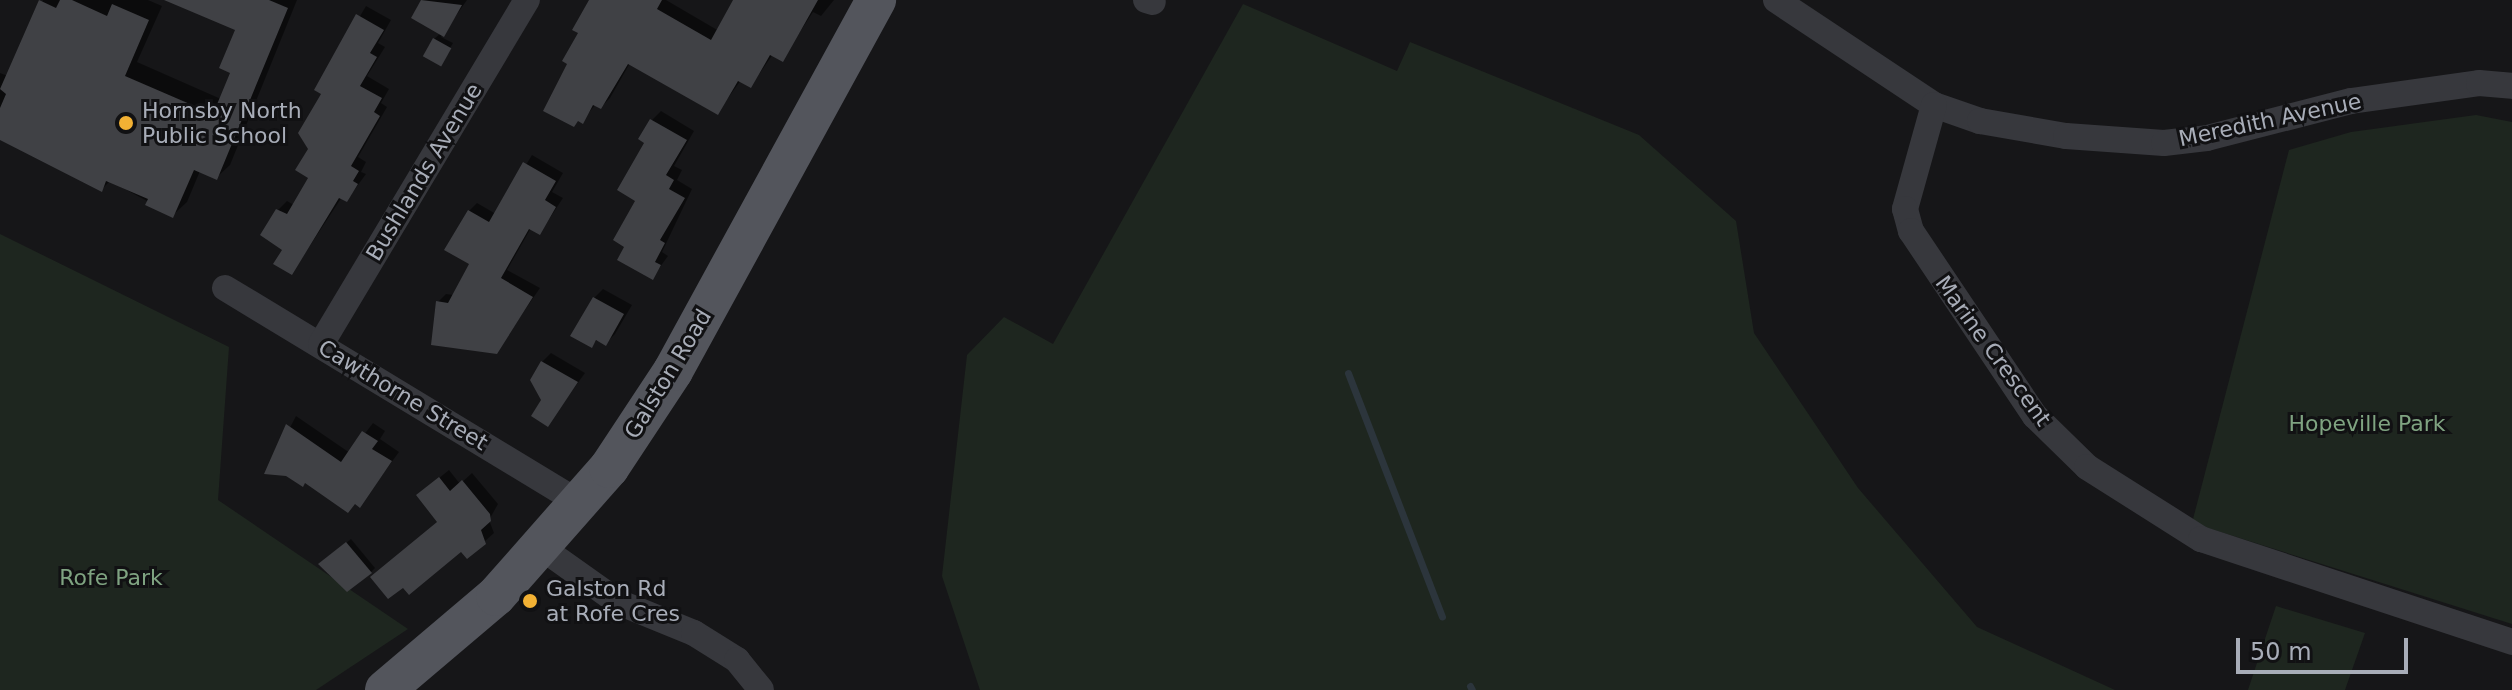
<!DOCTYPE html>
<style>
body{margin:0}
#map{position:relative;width:2512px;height:690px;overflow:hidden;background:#161618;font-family:"DejaVu Sans",sans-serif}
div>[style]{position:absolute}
.green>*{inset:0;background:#1e261f}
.shadow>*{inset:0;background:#0007}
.stream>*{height:7px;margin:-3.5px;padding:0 3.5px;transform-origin:3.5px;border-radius:3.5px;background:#2c353c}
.building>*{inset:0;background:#404145;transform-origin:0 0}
.street>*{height:26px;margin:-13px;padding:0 13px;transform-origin:13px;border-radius:13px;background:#37383d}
.primary>*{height:40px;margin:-20px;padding:0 20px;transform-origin:20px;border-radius:20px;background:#53555c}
.dots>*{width:22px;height:22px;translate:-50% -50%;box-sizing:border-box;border:4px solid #111113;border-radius:50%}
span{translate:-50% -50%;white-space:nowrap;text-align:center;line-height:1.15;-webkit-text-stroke:6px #111113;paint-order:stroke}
.poi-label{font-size:22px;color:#a8adb8}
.left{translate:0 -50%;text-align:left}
.street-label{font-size:22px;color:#a8adb8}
.park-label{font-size:22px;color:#7fa381}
.scale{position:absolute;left:2236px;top:638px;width:172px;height:36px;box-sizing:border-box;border:4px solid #a8adb8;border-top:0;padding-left:10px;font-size:24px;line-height:28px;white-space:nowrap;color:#a8adb8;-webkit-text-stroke:6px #111113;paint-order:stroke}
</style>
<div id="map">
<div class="green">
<div style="clip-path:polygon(1243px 4px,1397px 71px,1410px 42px,1639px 135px,1736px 221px,1754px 333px,1858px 488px,1977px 627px,2115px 690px,980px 690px,942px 576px,967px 355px,1004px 317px,1053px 344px)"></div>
<div style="clip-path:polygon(2476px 115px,2512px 122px,2512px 624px,2192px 523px,2289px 150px,2351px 132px)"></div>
<div style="clip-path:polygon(0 234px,229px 347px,218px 500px,408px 629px,316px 690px,0 690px)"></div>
<div style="clip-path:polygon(2276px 606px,2365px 633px,2345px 690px,2248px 690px)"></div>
</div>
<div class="shadow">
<div style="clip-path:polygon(43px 0,148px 0,162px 6px,137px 62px,221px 99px,233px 72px,238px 29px,169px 0,297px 0,230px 165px,216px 178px,200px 171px,187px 202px,173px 215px,110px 181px,102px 189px,0 139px,0 73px,8px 76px)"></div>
<div style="clip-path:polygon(422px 0,467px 0,441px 37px,453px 43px,441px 63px,434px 39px,441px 33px,414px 17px)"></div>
<div style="clip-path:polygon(595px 0,666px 0,719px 31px,737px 0,834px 0,821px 16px,813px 12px,782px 59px,773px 54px,751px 86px,741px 80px,718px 112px,630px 63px,610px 98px,601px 107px,596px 104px,582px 121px,570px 63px)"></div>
<div style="clip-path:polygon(366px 6px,391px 20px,378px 43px,385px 47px,367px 76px,389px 89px,381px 103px,387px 107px,358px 157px,366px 162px,361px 172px,366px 174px,347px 200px,342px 197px,292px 273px,278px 210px,287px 201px,294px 205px,310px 178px,310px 149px,324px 94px,317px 89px)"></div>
<div style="clip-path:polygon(661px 111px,694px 131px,674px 166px,682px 170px,677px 180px,692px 189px,662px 252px,668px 256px,652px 278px,627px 246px,652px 120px)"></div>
<div style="clip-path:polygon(532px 155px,563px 173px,552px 192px,563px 198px,540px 233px,531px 228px,507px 270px,540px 288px,496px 352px,438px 302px,446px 294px,454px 295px,471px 263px,469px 211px,477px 203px,496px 214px)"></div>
<div style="clip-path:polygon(603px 289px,632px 305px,615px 334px,606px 343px,598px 339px,591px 346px,594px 298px)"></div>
<div style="clip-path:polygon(551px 353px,585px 373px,548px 424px,542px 362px)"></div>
<div style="clip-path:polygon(296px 416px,350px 453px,373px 423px,385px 431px,380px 439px,399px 452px,360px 505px,287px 474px,267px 472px)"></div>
<div style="clip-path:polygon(449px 470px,460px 484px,472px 473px,498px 504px,489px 520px,494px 533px,484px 542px,439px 521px,428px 487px)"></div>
<div style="clip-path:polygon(351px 539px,375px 568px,371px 572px,325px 560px)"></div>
</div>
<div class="stream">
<div style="left:1348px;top:373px;width:261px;rotate:68.9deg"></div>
<div style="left:1470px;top:686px;width:4px;rotate:63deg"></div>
</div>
<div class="building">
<div style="clip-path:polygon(39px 0,56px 8px,60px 0,72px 0,107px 16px,112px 4px,149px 20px,125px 76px,213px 114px,230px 73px,219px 68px,235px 30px,164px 0,269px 0,288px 8px,217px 180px,194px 170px,173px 218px,145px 205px,148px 199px,106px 181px,102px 192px,0 140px,0 108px,6px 94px,0 89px)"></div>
<div style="clip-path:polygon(421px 0,462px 5px,444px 37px,411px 18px)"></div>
<div style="clip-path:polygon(589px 0,662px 0,657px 9px,711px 40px,733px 0,818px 0,783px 62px,770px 55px,751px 88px,738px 81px,718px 115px,628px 64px,601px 109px,593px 105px,583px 124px,578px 121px,574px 127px,543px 111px,567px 64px,562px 61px,578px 33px,572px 30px)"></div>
<div style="clip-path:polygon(356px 14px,384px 30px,370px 53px,377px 57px,360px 86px,382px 98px,374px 112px,380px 116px,351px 166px,359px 171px,353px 181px,358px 184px,347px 202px,339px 198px,292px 275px,273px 264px,282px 250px,260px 235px,276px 209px,287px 214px,308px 178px,295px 170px,308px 149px,298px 133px,321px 94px,314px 90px)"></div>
<div style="left:433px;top:38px;width:21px;height:21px;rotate:29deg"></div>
<div style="clip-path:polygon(650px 119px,687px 140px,666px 175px,674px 180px,669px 189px,685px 198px,660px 240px,665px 243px,655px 262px,661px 265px,653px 280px,617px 260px,624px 247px,613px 240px,635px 201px,617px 190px,644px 143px,638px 139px)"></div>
<div style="clip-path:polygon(523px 162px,556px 181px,545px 200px,556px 207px,540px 235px,529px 229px,501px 278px,533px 297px,497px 354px,431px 345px,436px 301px,448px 303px,469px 264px,444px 250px,468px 210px,489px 222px)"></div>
<div style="clip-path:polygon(593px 297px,624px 314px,606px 346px,596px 340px,592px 348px,570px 336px)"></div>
<div style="clip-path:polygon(541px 361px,578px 382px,548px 427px,531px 416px,541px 400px,530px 380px)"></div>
<div style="clip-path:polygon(286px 424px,341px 462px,362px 431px,378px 441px,372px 449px,392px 461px,360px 508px,355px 504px,348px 513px,305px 483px,303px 487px,286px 476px,264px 474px)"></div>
<div style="clip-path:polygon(439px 477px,450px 491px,462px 480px,490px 514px,491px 521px,481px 530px,486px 544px,467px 559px,461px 552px,409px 595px,403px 588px,388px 599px,370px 577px,437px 522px,416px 495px)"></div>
<div style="clip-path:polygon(346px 542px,372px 573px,347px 592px,318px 564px)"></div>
</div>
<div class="street">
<div style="left:1146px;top:0;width:7px;rotate:16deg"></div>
<div style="left:1776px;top:0;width:190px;rotate:33.6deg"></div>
<div style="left:1934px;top:105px;width:49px;rotate:19.2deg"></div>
<div style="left:1980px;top:121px;width:87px;rotate:9.9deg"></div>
<div style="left:2066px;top:136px;width:98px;rotate:4.1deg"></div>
<div style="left:2164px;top:143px;width:43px;rotate:-6.6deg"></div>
<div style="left:2207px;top:138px;width:149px;rotate:-14.4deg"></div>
<div style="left:2351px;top:101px;width:129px;rotate:-8deg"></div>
<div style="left:2479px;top:83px;width:33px;rotate:5deg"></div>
<div style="left:1934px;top:105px;width:108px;rotate:105.6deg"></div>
<div style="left:1905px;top:209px;width:23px;rotate:75deg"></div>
<div style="left:1911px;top:231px;width:223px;rotate:56.2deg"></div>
<div style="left:2035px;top:416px;width:73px;rotate:44.4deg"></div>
<div style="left:2087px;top:467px;width:135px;rotate:32.3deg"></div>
<div style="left:2201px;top:539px;width:328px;rotate:18.3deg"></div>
<div style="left:225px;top:288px;width:416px;rotate:31.2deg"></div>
<div style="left:321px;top:344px;width:401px;rotate:-59.1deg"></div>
<div style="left:542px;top:548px;width:93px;rotate:35.4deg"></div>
<div style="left:618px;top:602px;width:82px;rotate:22.2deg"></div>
<div style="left:694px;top:633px;width:51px;rotate:32.1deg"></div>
<div style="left:737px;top:660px;width:38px;rotate:51deg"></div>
</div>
<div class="primary">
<div style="left:385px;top:690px;width:145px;rotate:-40.3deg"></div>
<div style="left:496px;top:596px;width:171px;rotate:-48.6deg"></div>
<div style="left:609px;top:468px;width:116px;rotate:-56.6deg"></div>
<div style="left:673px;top:371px;width:423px;rotate:-61.3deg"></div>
</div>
<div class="dots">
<div style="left:126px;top:123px;background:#f2b134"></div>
<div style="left:530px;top:601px;background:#f2b134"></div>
</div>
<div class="poi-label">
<span class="left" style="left:142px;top:123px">Hornsby North<br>Public School</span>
<span class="left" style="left:546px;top:601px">Galston Rd<br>at Rofe Cres</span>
</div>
<div class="street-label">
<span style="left:2270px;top:120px;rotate:-12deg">Meredith Avenue</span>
<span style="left:424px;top:172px;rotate:-59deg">Bushlands Avenue</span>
<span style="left:1993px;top:351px;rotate:54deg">Marine Crescent</span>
<span style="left:668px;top:374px;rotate:-59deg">Galston Road</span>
<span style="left:403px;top:395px;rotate:31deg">Cawthorne Street</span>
</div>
<div class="park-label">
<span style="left:2367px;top:424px">Hopeville Park</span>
<span style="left:111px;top:578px">Rofe Park</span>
</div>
<div class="scale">50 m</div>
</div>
